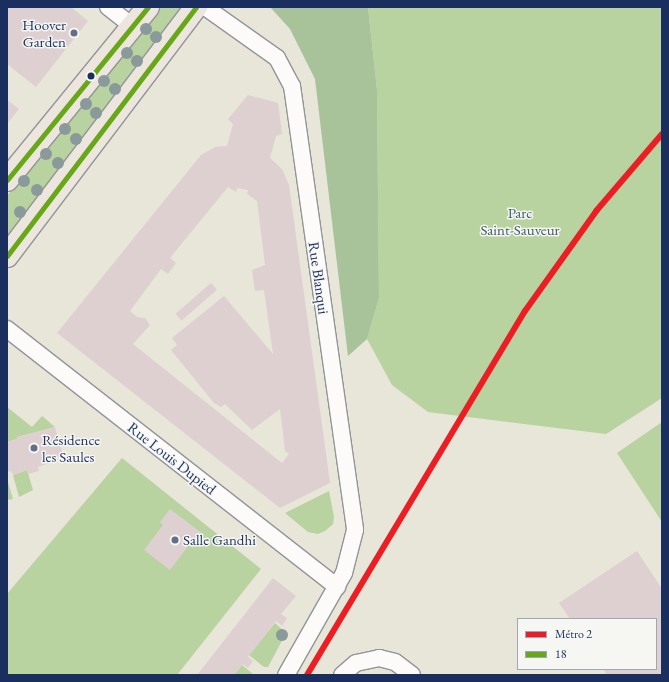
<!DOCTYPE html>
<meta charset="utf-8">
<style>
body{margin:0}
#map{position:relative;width:669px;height:682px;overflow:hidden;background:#e8e5d9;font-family:"EB Garamond",serif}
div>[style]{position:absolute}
.green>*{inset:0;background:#b8d2a0}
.forest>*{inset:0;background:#a8c399}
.building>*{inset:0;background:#ded0d0;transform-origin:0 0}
.roads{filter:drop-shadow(1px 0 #929496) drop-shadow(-1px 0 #929496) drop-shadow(0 1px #929496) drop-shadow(0 -1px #929496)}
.street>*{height:16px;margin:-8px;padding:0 8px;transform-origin:8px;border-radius:8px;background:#fcfbf9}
.primary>*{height:22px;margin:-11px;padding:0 11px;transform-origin:11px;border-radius:11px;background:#ede6de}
.bus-1>*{height:5px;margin:-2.5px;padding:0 2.5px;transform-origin:2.5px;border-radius:2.5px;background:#68a718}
.metro-1>*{height:6px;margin:-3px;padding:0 3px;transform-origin:3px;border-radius:3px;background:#ed1d24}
.trees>*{width:12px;height:12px;margin:-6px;border-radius:50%;background:#8a9999}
.dots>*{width:11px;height:11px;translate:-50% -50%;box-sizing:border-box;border:2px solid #f6f6f2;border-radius:50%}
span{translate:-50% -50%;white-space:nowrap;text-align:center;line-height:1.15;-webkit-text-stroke:3px #f6f6f2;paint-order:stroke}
.poi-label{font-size:15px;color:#1b2f5e}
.right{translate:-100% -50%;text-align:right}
.left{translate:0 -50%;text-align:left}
.park-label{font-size:15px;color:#3e5b64}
.street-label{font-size:15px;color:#1b2f5e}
.frame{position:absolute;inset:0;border:8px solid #1b2f5e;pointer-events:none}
.legend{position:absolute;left:517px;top:618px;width:140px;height:52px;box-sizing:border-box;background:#f6f6f2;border:1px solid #9ea6b7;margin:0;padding:5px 7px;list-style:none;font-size:12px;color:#1b2f5e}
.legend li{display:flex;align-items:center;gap:8px;height:20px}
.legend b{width:20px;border:1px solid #9ea6b7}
</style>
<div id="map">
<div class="green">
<div style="clip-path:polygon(161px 7px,187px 7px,7px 241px,7px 196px)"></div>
<div style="clip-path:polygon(368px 7px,662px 7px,662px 398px,606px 434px,428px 412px,392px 385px,367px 339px,379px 298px,377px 90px)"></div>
<div style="clip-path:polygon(7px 407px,32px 427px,42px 416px,55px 427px,17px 437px,17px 439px,7px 442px)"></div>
<div style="clip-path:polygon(662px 422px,662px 522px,617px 453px)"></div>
<div style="clip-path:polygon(122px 458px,261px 569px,177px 675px,7px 675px,7px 594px)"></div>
<div style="clip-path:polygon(27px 470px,33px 490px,19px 497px,13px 475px)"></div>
<div style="clip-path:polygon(7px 479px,13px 499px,7px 500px)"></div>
<div style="clip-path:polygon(329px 491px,334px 517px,333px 524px,325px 531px,318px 534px,308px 532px,285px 513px)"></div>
<div style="clip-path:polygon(275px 623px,286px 633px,268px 667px,264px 667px,249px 655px)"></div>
<div style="clip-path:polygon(242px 665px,254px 675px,234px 675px)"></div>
</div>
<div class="forest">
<div style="clip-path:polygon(270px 7px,368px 7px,377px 90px,379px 298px,367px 339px,348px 356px,315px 79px,290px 29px)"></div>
</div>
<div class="building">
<div style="clip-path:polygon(7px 7px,71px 7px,88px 21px,36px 87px,7px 64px)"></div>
<div style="clip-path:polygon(evenodd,248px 95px,278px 103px,282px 134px,276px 136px,270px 158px,282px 169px,289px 185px,330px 483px,280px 508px,57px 333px,201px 155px,215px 147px,227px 146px,233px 124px,228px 119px,248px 95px,228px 187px,236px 192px,237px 188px,248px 190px,247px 194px,257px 201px,265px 265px,252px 270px,255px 291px,264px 290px,273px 354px,224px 296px,172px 338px,177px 345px,171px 350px,214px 403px,221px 407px,225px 404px,252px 430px,280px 409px,285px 451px,289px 454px,282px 463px,133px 344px,150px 325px,145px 318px,137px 317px,130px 311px,161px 269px,168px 274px,176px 263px,170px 258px,228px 187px)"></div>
<div style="clip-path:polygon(7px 100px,19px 109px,7px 124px)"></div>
<div style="left:211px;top:283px;width:9px;height:47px;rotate:49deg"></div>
<div style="clip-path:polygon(55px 427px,63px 455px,51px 459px,52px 462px,38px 467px,39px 471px,28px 474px,27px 470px,13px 475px,11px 471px,7px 472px,7px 442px,17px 439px,17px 437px)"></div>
<div style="clip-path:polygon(170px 509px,203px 534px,193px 548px,189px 545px,170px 570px,144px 550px,163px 525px,160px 522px)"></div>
<div style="clip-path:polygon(637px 551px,662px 589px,662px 675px,607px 675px,603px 669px,656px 669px,656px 619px,570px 619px,559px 603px)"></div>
<div style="clip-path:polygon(273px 578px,296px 596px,281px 614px,287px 618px,282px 626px,276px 621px,248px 657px,253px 661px,248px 668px,243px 664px,234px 675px,197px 675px)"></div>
</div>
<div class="roads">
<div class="street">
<div style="left:108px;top:7px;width:31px;rotate:38deg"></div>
<div style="left:205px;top:7px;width:88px;rotate:35.3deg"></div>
<div style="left:277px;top:58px;width:32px;rotate:62deg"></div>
<div style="left:292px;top:86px;width:448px;rotate:81.9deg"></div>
<div style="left:355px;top:530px;width:44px;rotate:104.3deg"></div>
<div style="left:344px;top:573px;width:117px;rotate:119.6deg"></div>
<div style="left:7px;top:329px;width:419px;rotate:38deg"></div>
<div style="left:342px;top:675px;width:18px;rotate:-41deg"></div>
<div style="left:356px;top:663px;width:24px;rotate:-12deg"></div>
<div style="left:379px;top:658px;width:16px;rotate:14deg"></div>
<div style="left:395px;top:662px;width:21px;rotate:37deg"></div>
</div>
<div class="primary">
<div style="left:7px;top:180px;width:223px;rotate:-50.8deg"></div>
<div style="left:7px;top:256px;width:313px;rotate:-52.8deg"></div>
</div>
</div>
<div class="bus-1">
<div style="left:7px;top:180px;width:223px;rotate:-50.8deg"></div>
<div style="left:7px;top:256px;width:313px;rotate:-52.8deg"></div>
</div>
<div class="metro-1">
<div style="left:307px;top:675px;width:424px;rotate:-59.1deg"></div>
<div style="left:525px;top:311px;width:124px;rotate:-54.5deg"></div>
<div style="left:597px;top:210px;width:100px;rotate:-49.5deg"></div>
</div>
<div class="trees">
<div style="left:146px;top:29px"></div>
<div style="left:156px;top:37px"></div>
<div style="left:127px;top:53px"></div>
<div style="left:137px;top:61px"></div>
<div style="left:104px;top:81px"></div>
<div style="left:115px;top:89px"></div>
<div style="left:86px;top:104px"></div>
<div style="left:96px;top:113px"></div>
<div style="left:65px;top:129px"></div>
<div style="left:76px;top:139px"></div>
<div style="left:46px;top:154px"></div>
<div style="left:58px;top:163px"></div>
<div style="left:24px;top:181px"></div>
<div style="left:37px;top:190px"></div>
<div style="left:20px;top:212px"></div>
<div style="left:282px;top:635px"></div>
</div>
<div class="dots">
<div style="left:74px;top:33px;background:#636f89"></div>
<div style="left:91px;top:76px;background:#1b2f5e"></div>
<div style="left:34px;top:448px;background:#636f89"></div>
<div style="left:175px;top:540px;background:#636f89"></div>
</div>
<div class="poi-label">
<span class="right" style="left:66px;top:33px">Hoover<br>Garden</span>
<span class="left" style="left:42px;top:448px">Résidence<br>les Saules</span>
<span class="left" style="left:183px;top:540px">Salle Gandhi</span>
</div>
<div class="park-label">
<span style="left:520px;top:221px">Parc<br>Saint-Sauveur</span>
</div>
<div class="street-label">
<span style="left:319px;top:278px;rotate:82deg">Rue Blanqui</span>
<span style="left:172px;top:458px;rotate:38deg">Rue Louis Dupied</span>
</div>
<div class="frame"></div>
<ul class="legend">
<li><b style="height:5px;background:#ed1d24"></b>Métro 2</li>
<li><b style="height:5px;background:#68a718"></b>18</li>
</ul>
</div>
